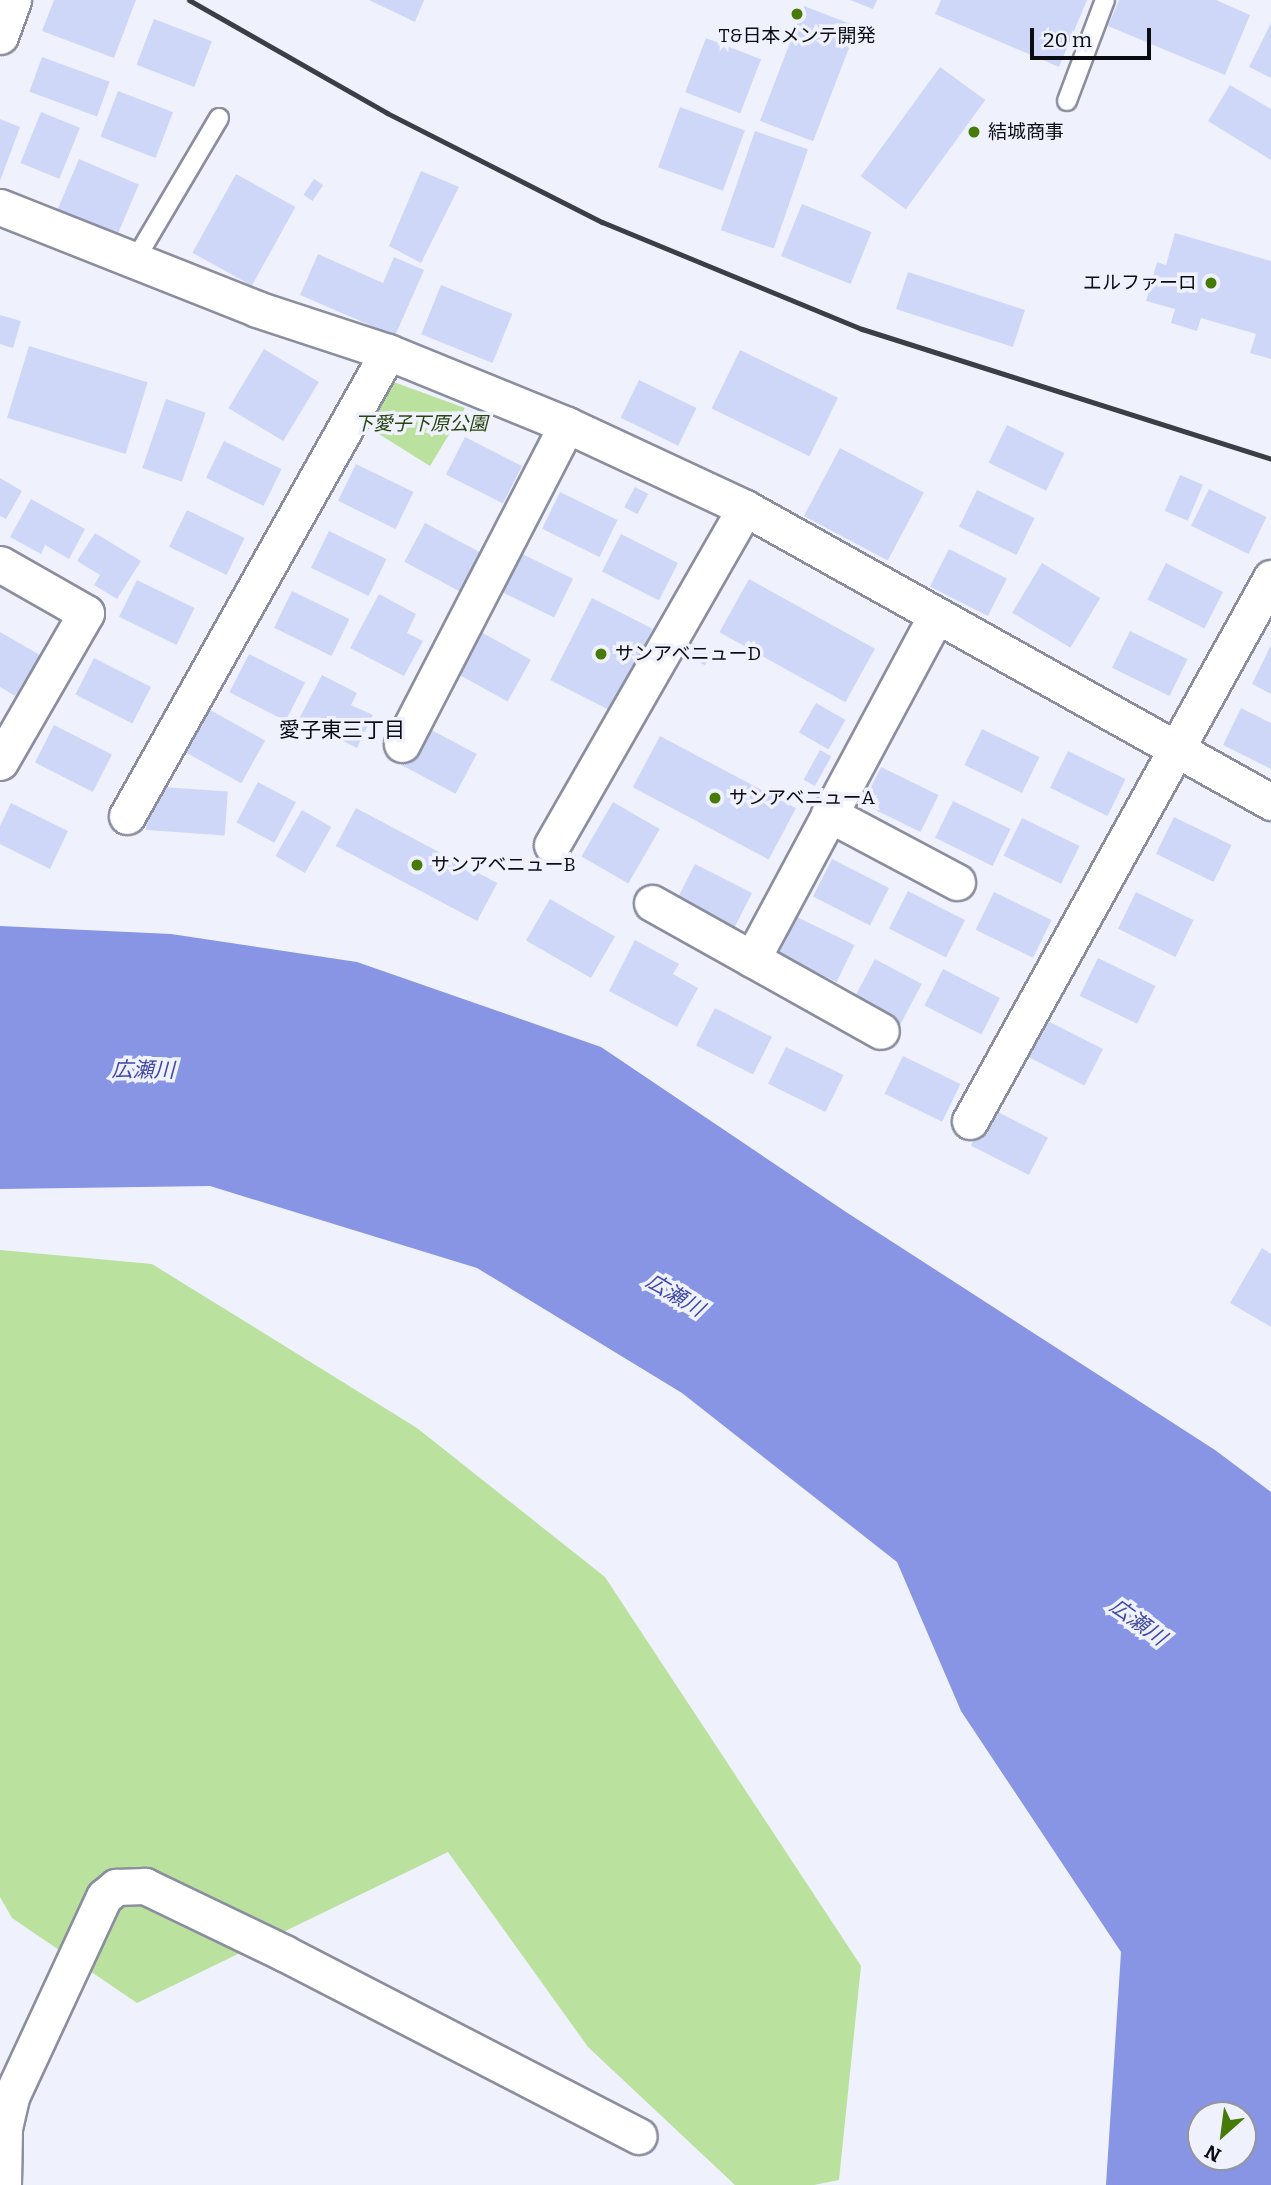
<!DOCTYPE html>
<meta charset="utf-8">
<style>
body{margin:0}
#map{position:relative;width:1271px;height:2185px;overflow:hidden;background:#eff2fd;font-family:Bitter,"Noto Sans JP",serif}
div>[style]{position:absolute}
.green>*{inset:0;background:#bae19e}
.water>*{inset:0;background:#8795e4}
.building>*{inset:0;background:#cfd7f8;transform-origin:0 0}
.roads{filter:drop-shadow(2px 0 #8a8e9e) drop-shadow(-2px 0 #8a8e9e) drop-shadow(0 2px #8a8e9e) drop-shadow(0 -2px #8a8e9e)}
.service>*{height:18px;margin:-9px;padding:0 9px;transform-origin:9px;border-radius:9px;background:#fff}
.minor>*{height:35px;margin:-17.5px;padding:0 17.5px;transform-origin:17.5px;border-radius:17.5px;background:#fff}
.rail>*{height:5px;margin:-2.5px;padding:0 2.5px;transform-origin:2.5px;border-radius:2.5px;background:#3c3e45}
.dots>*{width:19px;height:19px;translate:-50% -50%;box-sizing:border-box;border:4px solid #eff2fd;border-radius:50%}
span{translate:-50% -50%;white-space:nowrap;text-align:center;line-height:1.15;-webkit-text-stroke:7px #eff2fd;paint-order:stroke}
.poi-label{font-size:19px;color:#0b0c12}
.left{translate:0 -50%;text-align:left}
.right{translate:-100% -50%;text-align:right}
.park-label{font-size:19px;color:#29450e;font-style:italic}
.neighbourhood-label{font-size:21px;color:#0b0c12}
.water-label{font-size:21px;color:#4149a5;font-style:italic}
.north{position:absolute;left:1187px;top:2101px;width:70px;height:70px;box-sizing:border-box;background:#eff2fd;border:2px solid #94969f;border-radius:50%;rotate:208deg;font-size:19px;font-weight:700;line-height:28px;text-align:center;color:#0b0c12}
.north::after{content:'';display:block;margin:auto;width:24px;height:32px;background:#477b09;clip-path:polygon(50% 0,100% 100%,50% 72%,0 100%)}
.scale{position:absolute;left:1030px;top:28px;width:121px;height:32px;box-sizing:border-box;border:4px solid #0b0c12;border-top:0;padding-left:9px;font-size:21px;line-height:24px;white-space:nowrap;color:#0b0c12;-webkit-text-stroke:5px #eff2fd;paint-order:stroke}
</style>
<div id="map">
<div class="green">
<div style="clip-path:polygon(388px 380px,465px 408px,430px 466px,366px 426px)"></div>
<div style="clip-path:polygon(0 1250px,152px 1264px,417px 1428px,605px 1577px,861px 1966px,839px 2180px,814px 2185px,735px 2185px,588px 2047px,448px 1852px,137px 2003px,12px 1918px,0 1897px)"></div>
</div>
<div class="water">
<div style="clip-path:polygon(evenodd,0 926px,171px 934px,357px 962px,601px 1047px,846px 1212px,1215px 1450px,1271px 1492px,1271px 2185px,1106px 2185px,1121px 1952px,961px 1711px,897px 1562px,682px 1393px,477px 1268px,210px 1186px,0 1189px,0 926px,1243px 2115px,1243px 2157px,1201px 2157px,1201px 2115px,1243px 2115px)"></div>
</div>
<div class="building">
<div style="clip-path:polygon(54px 0,136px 0,114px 58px,42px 31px)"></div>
<div style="clip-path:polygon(369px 0,424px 0,415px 22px)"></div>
<div style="clip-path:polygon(850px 0,877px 0,873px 9px)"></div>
<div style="clip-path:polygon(941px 0,1087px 0,1059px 67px,935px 14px)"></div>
<div style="clip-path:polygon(1119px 0,1216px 0,1250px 15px,1225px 75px,1108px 26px)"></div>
<div style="left:804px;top:6px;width:57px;height:123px;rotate:21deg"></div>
<div style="left:154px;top:19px;width:62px;height:49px;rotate:21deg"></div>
<div style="clip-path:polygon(1271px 23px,1271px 78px,1249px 67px)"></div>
<div style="left:706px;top:38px;width:59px;height:58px;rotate:21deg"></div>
<div style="left:42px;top:57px;width:72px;height:37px;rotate:20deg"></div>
<div style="left:940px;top:67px;width:56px;height:135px;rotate:36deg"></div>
<div style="clip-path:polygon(1230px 85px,1271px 109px,1271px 160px,1208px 121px)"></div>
<div style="left:118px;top:91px;width:59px;height:49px;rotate:21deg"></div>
<div style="left:680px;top:107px;width:69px;height:64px;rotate:20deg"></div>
<div style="left:41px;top:112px;width:42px;height:55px;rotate:22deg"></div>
<div style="clip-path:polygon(0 119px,20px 127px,0 181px)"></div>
<div style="left:755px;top:131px;width:56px;height:105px;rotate:19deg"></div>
<div style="left:79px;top:159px;width:65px;height:56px;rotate:23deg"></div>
<div style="clip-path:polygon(421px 171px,459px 187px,421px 263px,389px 246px)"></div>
<div style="left:236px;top:174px;width:68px;height:90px;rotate:29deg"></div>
<div style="left:314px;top:179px;width:11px;height:19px;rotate:34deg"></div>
<div style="left:802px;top:204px;width:75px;height:56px;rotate:22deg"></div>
<div style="clip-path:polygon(1175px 233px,1271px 261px,1271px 359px,1250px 353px,1256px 334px,1201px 318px,1197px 331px,1171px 323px,1175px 309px,1146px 301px,1157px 262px,1166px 265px)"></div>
<div style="clip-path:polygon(318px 254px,383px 283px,394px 257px,424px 270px,395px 336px,300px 295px)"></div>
<div style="left:908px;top:272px;width:123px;height:39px;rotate:18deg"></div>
<div style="left:441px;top:285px;width:77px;height:53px;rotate:22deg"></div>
<div style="clip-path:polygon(0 315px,21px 321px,13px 348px,0 344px)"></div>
<div style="left:29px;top:346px;width:124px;height:75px;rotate:17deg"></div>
<div style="left:264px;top:349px;width:64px;height:69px;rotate:31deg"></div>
<div style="left:740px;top:350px;width:109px;height:65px;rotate:26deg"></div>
<div style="left:639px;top:380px;width:64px;height:42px;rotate:26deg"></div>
<div style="left:166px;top:399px;width:42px;height:73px;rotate:19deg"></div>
<div style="left:1007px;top:425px;width:64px;height:42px;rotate:26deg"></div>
<div style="left:465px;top:437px;width:64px;height:42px;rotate:27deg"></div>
<div style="left:224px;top:441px;width:64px;height:41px;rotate:26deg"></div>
<div style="left:840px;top:448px;width:95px;height:77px;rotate:28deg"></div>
<div style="left:356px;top:464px;width:64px;height:41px;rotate:26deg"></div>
<div style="left:1180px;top:475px;width:25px;height:39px;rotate:23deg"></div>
<div style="clip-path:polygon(0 478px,22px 491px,6px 519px,0 516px)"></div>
<div style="left:635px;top:487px;width:15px;height:23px;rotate:28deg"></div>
<div style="left:1209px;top:489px;width:64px;height:41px;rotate:26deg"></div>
<div style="left:977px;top:490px;width:64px;height:41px;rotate:26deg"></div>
<div style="left:560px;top:492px;width:64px;height:41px;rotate:26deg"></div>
<div style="clip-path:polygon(31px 499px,85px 529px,69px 559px,45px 545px,41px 554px,10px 537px)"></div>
<div style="left:187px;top:510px;width:64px;height:41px;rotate:26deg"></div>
<div style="left:425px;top:523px;width:64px;height:44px;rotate:28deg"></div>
<div style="left:329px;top:531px;width:64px;height:41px;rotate:26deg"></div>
<div style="clip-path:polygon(95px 533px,141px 561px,117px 599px,94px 585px,100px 575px,77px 561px)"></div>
<div style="left:621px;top:534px;width:64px;height:42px;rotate:27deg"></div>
<div style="left:949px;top:549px;width:65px;height:42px;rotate:27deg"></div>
<div style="left:520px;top:553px;width:59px;height:43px;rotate:26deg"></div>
<div style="left:1042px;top:563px;width:68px;height:58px;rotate:31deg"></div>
<div style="left:1166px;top:563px;width:64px;height:41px;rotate:27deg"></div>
<div style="left:749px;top:579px;width:144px;height:61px;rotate:29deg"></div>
<div style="left:137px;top:580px;width:64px;height:41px;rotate:26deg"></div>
<div style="left:292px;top:591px;width:64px;height:41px;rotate:26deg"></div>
<div style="clip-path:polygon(379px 594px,416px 614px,407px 633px,423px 641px,404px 676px,350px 648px)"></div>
<div style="left:592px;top:598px;width:68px;height:92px;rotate:27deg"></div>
<div style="left:1130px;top:631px;width:64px;height:41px;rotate:26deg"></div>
<div style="clip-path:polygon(0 632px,40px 655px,15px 696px,0 687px)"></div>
<div style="left:481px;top:632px;width:57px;height:48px;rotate:29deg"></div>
<div style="left:693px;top:643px;width:21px;height:14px;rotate:28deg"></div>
<div style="clip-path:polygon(1271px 645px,1271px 694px,1252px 684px)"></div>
<div style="left:249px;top:654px;width:63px;height:43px;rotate:27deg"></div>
<div style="left:94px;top:658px;width:64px;height:41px;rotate:27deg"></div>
<div style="clip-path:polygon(322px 675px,357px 693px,351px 705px,373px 715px,357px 748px,299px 719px)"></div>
<div style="left:816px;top:703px;width:34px;height:34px;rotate:30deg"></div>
<div style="left:203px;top:706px;width:71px;height:49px;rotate:29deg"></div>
<div style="clip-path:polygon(1241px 708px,1271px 723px,1271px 769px,1223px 745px)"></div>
<div style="left:54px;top:725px;width:65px;height:42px;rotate:27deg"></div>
<div style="left:422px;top:725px;width:62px;height:45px;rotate:28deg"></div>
<div style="left:982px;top:729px;width:64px;height:40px;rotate:26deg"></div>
<div style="left:660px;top:736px;width:154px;height:58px;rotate:28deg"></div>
<div style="left:820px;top:750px;width:13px;height:34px;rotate:29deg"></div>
<div style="left:1068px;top:751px;width:64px;height:41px;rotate:26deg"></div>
<div style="left:881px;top:767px;width:64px;height:41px;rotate:26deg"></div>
<div style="left:258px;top:782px;width:43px;height:46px;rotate:28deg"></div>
<div style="left:149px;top:786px;width:79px;height:44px;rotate:4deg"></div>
<div style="left:953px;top:801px;width:64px;height:41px;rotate:26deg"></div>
<div style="left:613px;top:802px;width:54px;height:63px;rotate:30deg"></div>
<div style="clip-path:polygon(11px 803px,68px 831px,50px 869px,0 844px,0 826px)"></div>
<div style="left:356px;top:808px;width:160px;height:43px;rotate:28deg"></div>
<div style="left:302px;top:810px;width:34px;height:53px;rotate:30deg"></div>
<div style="left:1174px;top:817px;width:64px;height:41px;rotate:26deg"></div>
<div style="left:1022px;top:818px;width:64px;height:42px;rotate:26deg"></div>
<div style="left:832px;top:859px;width:64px;height:42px;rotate:27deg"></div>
<div style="left:695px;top:864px;width:64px;height:41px;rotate:27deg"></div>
<div style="left:908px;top:891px;width:64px;height:42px;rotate:27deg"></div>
<div style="left:994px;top:892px;width:64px;height:42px;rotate:26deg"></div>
<div style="left:1136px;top:892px;width:64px;height:41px;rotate:26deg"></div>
<div style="left:550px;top:899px;width:75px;height:48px;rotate:30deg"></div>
<div style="left:797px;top:917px;width:64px;height:41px;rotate:26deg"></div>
<div style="clip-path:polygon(635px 940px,679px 964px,673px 974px,698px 988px,677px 1027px,609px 991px)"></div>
<div style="left:1098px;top:958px;width:64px;height:42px;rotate:26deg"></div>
<div style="left:875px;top:959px;width:53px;height:51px;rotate:28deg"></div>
<div style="left:943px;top:969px;width:64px;height:41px;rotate:27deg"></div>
<div style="left:715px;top:1008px;width:64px;height:42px;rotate:27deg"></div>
<div style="left:1046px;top:1020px;width:64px;height:41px;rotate:27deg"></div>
<div style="left:786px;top:1047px;width:64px;height:41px;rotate:26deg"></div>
<div style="left:903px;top:1056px;width:64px;height:42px;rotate:26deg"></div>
<div style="left:990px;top:1108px;width:65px;height:42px;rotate:27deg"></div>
<div style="clip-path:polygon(1262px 1248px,1271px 1254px,1271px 1327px,1230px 1303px)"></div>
</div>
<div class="roads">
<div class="service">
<div style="left:1067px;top:101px;width:108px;rotate:-69.4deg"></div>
<div style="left:135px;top:260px;width:165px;rotate:-59.4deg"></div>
</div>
<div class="minor">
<div style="left:0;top:36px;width:38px;rotate:-70deg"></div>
<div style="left:0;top:207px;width:277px;rotate:21.6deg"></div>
<div style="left:257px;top:309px;width:138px;rotate:18.2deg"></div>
<div style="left:388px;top:352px;width:193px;rotate:22.2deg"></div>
<div style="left:567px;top:425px;width:196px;rotate:25deg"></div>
<div style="left:745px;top:508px;width:603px;rotate:29.2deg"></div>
<div style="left:0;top:564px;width:99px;rotate:29.7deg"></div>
<div style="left:86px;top:613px;width:172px;rotate:120deg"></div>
<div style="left:402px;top:744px;width:359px;rotate:-62.7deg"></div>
<div style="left:829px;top:814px;width:145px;rotate:28deg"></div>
<div style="left:127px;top:816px;width:532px;rotate:-60.64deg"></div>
<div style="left:552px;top:845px;width:388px;rotate:-60.2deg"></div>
<div style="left:652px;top:903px;width:262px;rotate:29.2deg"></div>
<div style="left:752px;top:959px;width:388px;rotate:-61.8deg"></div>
<div style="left:970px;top:1121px;width:621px;rotate:-61deg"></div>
<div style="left:3px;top:2185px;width:57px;rotate:-89deg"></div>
<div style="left:4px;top:2128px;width:32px;rotate:-77deg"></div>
<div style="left:11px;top:2097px;width:221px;rotate:-65.1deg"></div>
<div style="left:104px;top:1897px;width:16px;rotate:-40deg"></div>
<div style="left:116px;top:1887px;width:29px;rotate:-2deg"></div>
<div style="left:145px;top:1886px;width:154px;rotate:25.7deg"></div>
<div style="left:284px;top:1953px;width:399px;rotate:27.3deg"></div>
</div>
</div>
<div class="rail">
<div style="left:189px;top:0;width:228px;rotate:29.7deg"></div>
<div style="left:387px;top:113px;width:241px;rotate:26.9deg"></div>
<div style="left:602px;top:222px;width:281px;rotate:22.4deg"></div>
<div style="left:862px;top:329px;width:429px;rotate:17.6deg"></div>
</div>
<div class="dots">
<div style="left:797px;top:14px;background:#477b09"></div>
<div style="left:974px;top:132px;background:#477b09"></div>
<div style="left:1211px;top:283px;background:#477b09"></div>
<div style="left:601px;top:654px;background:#477b09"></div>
<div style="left:715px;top:798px;background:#477b09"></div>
<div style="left:417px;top:865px;background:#477b09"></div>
</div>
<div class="poi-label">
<span style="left:797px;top:36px">T&amp;日本メンテ開発</span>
<span class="left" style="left:988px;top:132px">結城商事</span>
<span class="right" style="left:1197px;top:283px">エルファーロ</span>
<span class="left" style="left:615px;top:654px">サンアベニューD</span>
<span class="left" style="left:729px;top:798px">サンアベニューA</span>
<span class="left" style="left:431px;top:865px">サンアベニューB</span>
</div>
<div class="park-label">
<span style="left:421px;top:424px">下愛子下原公園</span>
</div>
<div class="neighbourhood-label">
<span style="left:342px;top:730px">愛子東三丁目</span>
</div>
<div class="water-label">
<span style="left:143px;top:1070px;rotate:1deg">広瀬川</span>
<span style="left:675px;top:1295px;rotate:31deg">広瀬川</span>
<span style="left:1138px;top:1622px;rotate:36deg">広瀬川</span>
</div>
<div class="north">N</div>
<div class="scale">20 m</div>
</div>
